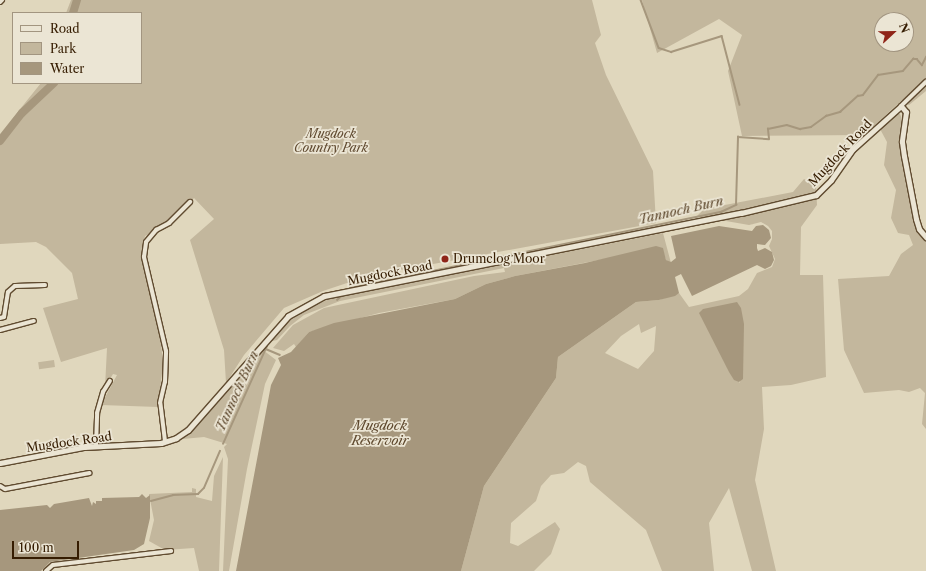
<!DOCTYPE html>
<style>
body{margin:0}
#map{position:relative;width:926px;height:571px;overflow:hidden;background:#e0d7bd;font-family:"Libre Caslon Text",serif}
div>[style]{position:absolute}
.green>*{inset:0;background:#c3b79d;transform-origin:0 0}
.water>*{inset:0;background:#a6977d}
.stream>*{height:1.5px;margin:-0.75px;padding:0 0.75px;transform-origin:0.75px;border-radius:0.75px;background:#a6977d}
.river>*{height:8px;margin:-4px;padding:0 4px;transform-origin:4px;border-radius:4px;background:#a6977d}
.roads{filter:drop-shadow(1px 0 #604b30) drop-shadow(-1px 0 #604b30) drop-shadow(0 1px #604b30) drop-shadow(0 -1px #604b30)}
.minor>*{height:4px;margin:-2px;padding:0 2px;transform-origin:2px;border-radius:2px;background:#ebe5d4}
.tertiary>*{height:5px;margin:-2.5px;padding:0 2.5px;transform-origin:2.5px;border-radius:2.5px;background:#ebe5d4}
.dots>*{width:11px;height:11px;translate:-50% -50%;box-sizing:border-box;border:2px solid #ebe5d4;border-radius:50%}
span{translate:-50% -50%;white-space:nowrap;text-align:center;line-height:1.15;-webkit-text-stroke:3.5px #ebe5d4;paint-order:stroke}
.park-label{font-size:12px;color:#604a30;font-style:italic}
.street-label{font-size:12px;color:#351c01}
.poi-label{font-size:12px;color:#351c01}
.left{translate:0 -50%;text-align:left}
.water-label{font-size:13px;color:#5d472c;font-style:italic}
.legend{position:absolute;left:12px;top:12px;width:130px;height:72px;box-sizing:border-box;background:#ebe5d4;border:1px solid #a29580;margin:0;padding:5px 7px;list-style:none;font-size:12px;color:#351c01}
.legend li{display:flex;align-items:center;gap:8px;height:20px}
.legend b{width:20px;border:1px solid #a29580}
.north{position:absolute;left:874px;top:12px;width:40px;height:40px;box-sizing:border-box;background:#ebe5d4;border:1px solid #a29580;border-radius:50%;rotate:68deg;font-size:11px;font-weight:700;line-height:16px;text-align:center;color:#351c01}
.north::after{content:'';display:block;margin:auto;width:14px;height:18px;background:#8f2418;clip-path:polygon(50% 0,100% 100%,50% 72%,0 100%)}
.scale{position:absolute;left:12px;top:541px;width:67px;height:18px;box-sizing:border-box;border:2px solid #351c01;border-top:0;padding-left:5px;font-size:12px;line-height:14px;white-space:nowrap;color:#351c01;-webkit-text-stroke:3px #ebe5d4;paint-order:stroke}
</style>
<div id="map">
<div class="green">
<div style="clip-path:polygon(71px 0,592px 0,601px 35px,595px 43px,606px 75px,653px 171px,656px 223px,368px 276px,323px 291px,284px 308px,244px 355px,226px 383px,224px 350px,190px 240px,214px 219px,194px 198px,175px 221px,145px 236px,141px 257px,160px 331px,163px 365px,158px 407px,101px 405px,117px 375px,113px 374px,105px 387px,107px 348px,61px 362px,43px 308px,78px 299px,72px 273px,46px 247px,36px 242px,0 244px,0 134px,41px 83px,141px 83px,141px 13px,66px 13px)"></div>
<div style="clip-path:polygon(evenodd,642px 0,926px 0,926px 91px,909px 105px,902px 100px,864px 135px,742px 136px,728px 71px,742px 35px,719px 19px,657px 53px,642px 0,882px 20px,906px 20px,906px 44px,882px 44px,882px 20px)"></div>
<div style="clip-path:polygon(897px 113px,900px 114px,902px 119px,899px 138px,917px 233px,926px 241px,926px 429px,922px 424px,925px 393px,920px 388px,909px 392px,899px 390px,864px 393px,844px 350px,838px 279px,889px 276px,901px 254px,913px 245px,909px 235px,898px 233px,891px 218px,896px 190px,884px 165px,887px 142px,880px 129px)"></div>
<div style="clip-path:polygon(evenodd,804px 179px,816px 186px,817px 205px,801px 227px,800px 275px,823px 275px,826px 377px,791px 385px,762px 387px,764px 429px,755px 480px,776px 571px,752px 571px,729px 488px,709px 523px,714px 571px,662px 571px,646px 530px,590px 482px,586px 466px,578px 462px,564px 473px,551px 475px,541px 486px,536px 501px,511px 523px,510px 543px,518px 546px,555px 522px,560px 529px,551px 554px,534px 571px,461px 571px,484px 486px,556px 378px,558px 357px,636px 302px,659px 300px,679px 293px,689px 307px,739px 296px,748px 289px,757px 273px,772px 267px,775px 259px,769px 246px,772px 239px,772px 231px,768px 226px,761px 222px,749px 225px,697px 216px,704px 209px,793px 192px,804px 179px,738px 304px,742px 321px,740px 383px,728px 368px,701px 311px,738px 304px,804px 179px,639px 324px,641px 333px,656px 326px,654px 351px,638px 369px,605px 353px,621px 336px,639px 324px)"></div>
<div style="clip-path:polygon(663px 233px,671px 263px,666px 260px,662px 248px,515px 276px,486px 284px,455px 299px,379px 313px,309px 332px,296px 347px,294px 344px,284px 351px,273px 348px,293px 325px,324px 308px,474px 276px,505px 272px,504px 268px,340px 301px,304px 315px,290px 326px,277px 340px,268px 342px,282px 326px,308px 309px,329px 299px)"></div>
<div style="clip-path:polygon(263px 350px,276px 360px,265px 384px,247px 469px,229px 571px,223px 571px,228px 459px,224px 447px,227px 444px,204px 437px,183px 439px,180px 437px)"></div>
<div style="left:54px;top:360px;width:7px;height:16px;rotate:82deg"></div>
<div style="clip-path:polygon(223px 457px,219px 571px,199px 571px,194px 548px,165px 550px,149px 541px,154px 520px,149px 494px,192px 492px,192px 488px,196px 489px,196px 497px,212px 501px,214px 476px)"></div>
</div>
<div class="water">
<div style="clip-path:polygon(763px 225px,769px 230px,771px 238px,765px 245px,757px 244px,757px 248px,758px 251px,765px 248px,772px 252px,774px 260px,771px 266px,765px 269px,757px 265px,692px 296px,681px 274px,675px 277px,679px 293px,675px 296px,659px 300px,636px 302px,558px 357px,556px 378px,484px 486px,461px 571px,236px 571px,271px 385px,281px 365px,278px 358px,291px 352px,309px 332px,334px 323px,455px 299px,486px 284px,515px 276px,585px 263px,656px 246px,663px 248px,666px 260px,671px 262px,676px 258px,671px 236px,719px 226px,752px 231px,756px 226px)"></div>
<div style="clip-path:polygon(737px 302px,741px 308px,744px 324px,743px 379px,739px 382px,734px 380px,729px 372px,699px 313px,703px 309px)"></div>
<div style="clip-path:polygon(142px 494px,146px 498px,150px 495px,150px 518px,144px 544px,134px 550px,50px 562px,41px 571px,0 571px,0 510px,47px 505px,50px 508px,54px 504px,89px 498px,92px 506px,93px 502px,96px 504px,96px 501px,102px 501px,102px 498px,139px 497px)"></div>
</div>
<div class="stream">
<div style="left:641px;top:0;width:51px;rotate:69.4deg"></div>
<div style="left:659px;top:48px;width:13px;rotate:18deg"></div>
<div style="left:671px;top:52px;width:53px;rotate:-17.4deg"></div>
<div style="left:722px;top:36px;width:71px;rotate:75.4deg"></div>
<div style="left:350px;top:288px;width:379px;rotate:-11.6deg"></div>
<div style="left:721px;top:212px;width:17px;rotate:-25deg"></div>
<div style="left:736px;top:205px;width:68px;rotate:-88.3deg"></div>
<div style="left:738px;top:137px;width:31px;rotate:4deg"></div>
<div style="left:769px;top:139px;width:10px;rotate:-96deg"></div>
<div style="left:768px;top:129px;width:19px;rotate:-12deg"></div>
<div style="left:787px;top:125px;width:14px;rotate:17deg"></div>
<div style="left:800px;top:129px;width:11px;rotate:-10deg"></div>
<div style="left:811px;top:127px;width:19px;rotate:-36deg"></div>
<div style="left:826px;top:116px;width:15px;rotate:-16deg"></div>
<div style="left:840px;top:112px;width:24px;rotate:-42deg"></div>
<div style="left:858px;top:96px;width:5px;rotate:-11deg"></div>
<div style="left:863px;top:95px;width:25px;rotate:-53deg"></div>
<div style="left:878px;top:75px;width:25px;rotate:-9deg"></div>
<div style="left:903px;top:71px;width:16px;rotate:-50deg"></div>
<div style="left:913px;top:59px;width:4px"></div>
<div style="left:917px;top:59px;width:8px;rotate:50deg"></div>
<div style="left:922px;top:65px;width:9px;rotate:-63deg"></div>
<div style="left:337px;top:300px;width:8px;rotate:-40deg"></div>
<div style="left:266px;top:349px;width:15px;rotate:23deg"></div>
<div style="left:223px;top:444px;width:107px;rotate:-65.8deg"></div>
<div style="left:151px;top:501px;width:23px;rotate:-15deg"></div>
<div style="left:173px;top:495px;width:25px;rotate:-2deg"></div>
<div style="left:198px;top:494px;width:8px;rotate:-45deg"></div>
<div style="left:204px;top:488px;width:40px;rotate:-66.6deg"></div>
</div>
<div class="river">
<div style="left:73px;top:13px;width:14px;rotate:-73deg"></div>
<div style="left:0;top:141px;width:36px;rotate:-52deg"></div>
<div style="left:22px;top:113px;width:44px;rotate:-43.2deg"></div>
</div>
<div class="roads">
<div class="minor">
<div style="left:0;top:2px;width:3px;rotate:-45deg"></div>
<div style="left:901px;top:106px;width:35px;rotate:-44deg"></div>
<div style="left:0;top:318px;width:4px;rotate:-14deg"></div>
<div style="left:4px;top:317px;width:25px;rotate:-81deg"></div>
<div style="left:8px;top:292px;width:9px;rotate:-41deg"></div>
<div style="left:15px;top:286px;width:30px;rotate:-2deg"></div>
<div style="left:0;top:330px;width:35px;rotate:-15deg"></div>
<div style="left:165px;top:441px;width:38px;rotate:-97deg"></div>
<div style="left:160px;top:403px;width:22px;rotate:-77deg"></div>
<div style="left:165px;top:382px;width:31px;rotate:-88deg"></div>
<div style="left:166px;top:351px;width:97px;rotate:-103.2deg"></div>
<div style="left:144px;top:257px;width:15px;rotate:-82deg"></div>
<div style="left:146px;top:242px;width:16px;rotate:-50deg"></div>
<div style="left:156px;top:230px;width:15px;rotate:-28deg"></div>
<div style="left:169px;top:223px;width:30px;rotate:-45deg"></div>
<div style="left:96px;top:446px;width:33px;rotate:-88deg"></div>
<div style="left:97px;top:413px;width:22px;rotate:-74deg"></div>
<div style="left:103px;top:392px;width:13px;rotate:-58deg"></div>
<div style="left:0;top:486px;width:6px;rotate:31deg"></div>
<div style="left:5px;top:489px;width:86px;rotate:-10.7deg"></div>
<div style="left:46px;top:571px;width:9px;rotate:-41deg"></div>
<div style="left:53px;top:565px;width:119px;rotate:-6.8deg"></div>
</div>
<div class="tertiary">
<div style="left:0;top:463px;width:86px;rotate:-10.8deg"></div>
<div style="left:84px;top:447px;width:77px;rotate:-3deg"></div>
<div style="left:161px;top:443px;width:16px;rotate:-18deg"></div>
<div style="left:176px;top:438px;width:14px;rotate:-34deg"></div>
<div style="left:188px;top:430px;width:152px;rotate:-48.7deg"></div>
<div style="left:288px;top:316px;width:41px;rotate:-29.1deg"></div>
<div style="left:324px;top:296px;width:425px;rotate:-11.3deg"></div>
<div style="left:741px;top:213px;width:77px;rotate:-13.5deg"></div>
<div style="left:816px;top:195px;width:21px;rotate:-45deg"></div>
<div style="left:831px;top:180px;width:38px;rotate:-55deg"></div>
<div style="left:853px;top:149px;width:64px;rotate:-41.9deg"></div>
<div style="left:901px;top:106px;width:8px;rotate:50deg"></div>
<div style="left:906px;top:112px;width:30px;rotate:98deg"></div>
<div style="left:902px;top:142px;width:14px;rotate:82deg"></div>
<div style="left:904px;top:156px;width:64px;rotate:79.2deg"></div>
<div style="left:916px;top:219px;width:10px;rotate:73deg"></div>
<div style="left:919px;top:229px;width:11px;rotate:49deg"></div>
</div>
</div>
<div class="dots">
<div style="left:445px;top:259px;background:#8f2418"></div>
</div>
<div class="park-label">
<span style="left:331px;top:141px">Mugdock<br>Country Park</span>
</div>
<div class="street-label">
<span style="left:840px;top:153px;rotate:-47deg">Mugdock Road</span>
<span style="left:390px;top:273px;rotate:-11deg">Mugdock Road</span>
<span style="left:69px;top:442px;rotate:-8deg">Mugdock Road</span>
</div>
<div class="poi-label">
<span class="left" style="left:453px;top:259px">Drumclog Moor</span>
</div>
<div class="water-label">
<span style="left:681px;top:210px;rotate:-13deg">Tannoch Burn</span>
<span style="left:237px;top:391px;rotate:-66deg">Tannoch Burn</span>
<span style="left:380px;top:433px">Mugdock<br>Reservoir</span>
</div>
<ul class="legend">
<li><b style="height:5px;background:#ebe5d4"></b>Road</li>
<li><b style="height:11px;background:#c3b79d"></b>Park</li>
<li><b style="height:11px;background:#a6977d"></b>Water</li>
</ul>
<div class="north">N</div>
<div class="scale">100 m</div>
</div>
